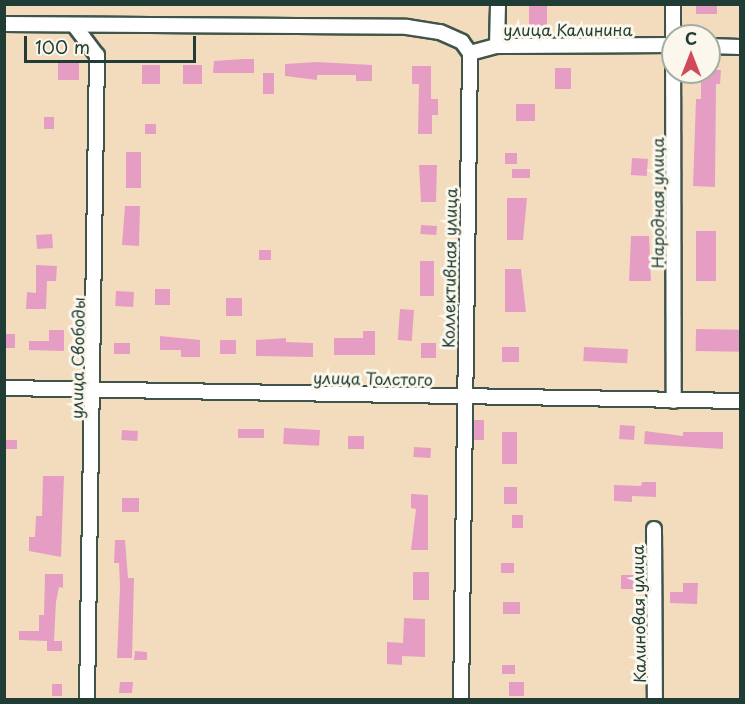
<!DOCTYPE html>
<meta charset="utf-8">
<style>
body{margin:0}
#map{position:relative;width:745px;height:704px;overflow:hidden;background:#f3dcbd;font-family:"Playpen Sans",sans-serif}
div>[style]{position:absolute}
.building>*{inset:0;background:#e69dc4;transform-origin:0 0}
.roads{filter:drop-shadow(2px 0 #3f5549) drop-shadow(-2px 0 #3f5549) drop-shadow(0 2px #3f5549) drop-shadow(0 -2px #3f5549)}
.street>*{height:14px;margin:-7px;padding:0 7px;transform-origin:7px;border-radius:7px;background:#fff}
span{translate:-50% -50%;white-space:nowrap;text-align:center;line-height:1.15;-webkit-text-stroke:6px #fbf7ec;paint-order:stroke}
.street-label{font-size:16px;color:#1f3d34}
.frame{position:absolute;inset:0;border:6px solid #1f3d34;pointer-events:none}
.north{position:absolute;left:661px;top:24px;width:60px;height:60px;box-sizing:border-box;background:#fbf7ec;border:2px solid #a3ada2;border-radius:50%;rotate:0deg;font-size:16px;font-weight:700;line-height:24px;text-align:center;color:#1f3d34}
.north::after{content:'';display:block;margin:auto;width:21px;height:27px;background:#d1495b;clip-path:polygon(50% 0,100% 100%,50% 72%,0 100%)}
.scale{position:absolute;left:24px;top:36px;width:172px;height:27px;box-sizing:border-box;border:3px solid #1f3d34;border-top:0;padding-left:8px;font-size:18px;line-height:21px;white-space:nowrap;color:#1f3d34;-webkit-text-stroke:4px #fbf7ec;paint-order:stroke}
</style>
<div id="map">
<div class="building">
<div style="left:696px;top:4px;width:21px;height:10px"></div>
<div style="left:529px;top:6px;width:18px;height:21px"></div>
<div style="clip-path:polygon(243px 59px,254px 59px,254px 73px,213px 73px,214px 61px)"></div>
<div style="left:58px;top:60px;width:21px;height:20px"></div>
<div style="clip-path:polygon(317px 62px,372px 65px,372px 81px,356px 81px,356px 75px,317px 75px,317px 80px,285px 76px,285px 64px)"></div>
<div style="left:142px;top:65px;width:18px;height:19px"></div>
<div style="left:183px;top:65px;width:19px;height:19px"></div>
<div style="clip-path:polygon(412px 66px,431px 66px,431px 99px,438px 99px,438px 115px,432px 115px,432px 134px,418px 134px,419px 84px,412px 84px)"></div>
<div style="left:555px;top:68px;width:16px;height:21px"></div>
<div style="clip-path:polygon(709px 70px,721px 70px,720px 84px,716px 84px,715px 187px,693px 186px,696px 99px,701px 99px,701px 72px)"></div>
<div style="left:263px;top:73px;width:11px;height:21px"></div>
<div style="left:516px;top:104px;width:19px;height:17px"></div>
<div style="left:44px;top:117px;width:10px;height:12px"></div>
<div style="left:145px;top:124px;width:11px;height:10px"></div>
<div style="left:126px;top:152px;width:15px;height:36px"></div>
<div style="left:505px;top:153px;width:12px;height:11px"></div>
<div style="left:632px;top:158px;width:16px;height:17px;rotate:4deg"></div>
<div style="clip-path:polygon(419px 165px,437px 165px,436px 202px,421px 202px)"></div>
<div style="left:512px;top:169px;width:18px;height:9px"></div>
<div style="clip-path:polygon(507px 198px,527px 198px,523px 240px,507px 240px)"></div>
<div style="clip-path:polygon(125px 206px,140px 206px,139px 246px,122px 245px)"></div>
<div style="left:421px;top:225px;width:16px;height:9px;rotate:4deg"></div>
<div style="left:696px;top:231px;width:20px;height:50px"></div>
<div style="left:52px;top:234px;width:14px;height:16px;rotate:86deg"></div>
<div style="clip-path:polygon(631px 236px,649px 236px,651px 281px,629px 281px)"></div>
<div style="left:259px;top:250px;width:12px;height:10px"></div>
<div style="left:420px;top:261px;width:14px;height:35px"></div>
<div style="clip-path:polygon(36px 265px,57px 266px,56px 281px,47px 281px,46px 309px,26px 309px,27px 292px,36px 293px)"></div>
<div style="clip-path:polygon(505px 269px,521px 269px,526px 312px,505px 312px)"></div>
<div style="left:155px;top:289px;width:15px;height:16px"></div>
<div style="left:116px;top:291px;width:18px;height:15px;rotate:3deg"></div>
<div style="left:226px;top:298px;width:16px;height:18px"></div>
<div style="left:400px;top:309px;width:14px;height:31px;rotate:4deg"></div>
<div style="left:696px;top:329px;width:45px;height:22px;rotate:1deg"></div>
<div style="clip-path:polygon(49px 330px,64px 330px,64px 351px,29px 350px,29px 341px,49px 341px)"></div>
<div style="clip-path:polygon(363px 331px,375px 331px,375px 355px,334px 355px,334px 338px,363px 338px)"></div>
<div style="left:4px;top:334px;width:11px;height:14px"></div>
<div style="clip-path:polygon(160px 336px,200px 340px,200px 357px,181px 357px,181px 350px,160px 350px)"></div>
<div style="clip-path:polygon(286px 338px,286px 342px,313px 343px,313px 357px,256px 356px,256px 340px)"></div>
<div style="left:220px;top:340px;width:16px;height:14px"></div>
<div style="left:114px;top:343px;width:16px;height:11px"></div>
<div style="left:421px;top:343px;width:15px;height:15px"></div>
<div style="left:502px;top:347px;width:17px;height:15px"></div>
<div style="left:584px;top:347px;width:44px;height:14px;rotate:3deg"></div>
<div style="left:474px;top:420px;width:10px;height:20px"></div>
<div style="left:620px;top:425px;width:15px;height:14px;rotate:4deg"></div>
<div style="left:284px;top:428px;width:36px;height:16px;rotate:3deg"></div>
<div style="left:238px;top:429px;width:26px;height:9px"></div>
<div style="left:122px;top:430px;width:16px;height:10px;rotate:4deg"></div>
<div style="clip-path:polygon(645px 431px,683px 436px,683px 432px,723px 432px,723px 449px,644px 444px)"></div>
<div style="left:502px;top:432px;width:15px;height:32px"></div>
<div style="left:348px;top:436px;width:16px;height:13px"></div>
<div style="left:4px;top:440px;width:13px;height:9px"></div>
<div style="left:414px;top:447px;width:17px;height:10px;rotate:3deg"></div>
<div style="clip-path:polygon(43px 476px,64px 476px,61px 557px,29px 551px,29px 537px,35px 537px,36px 516px,42px 516px)"></div>
<div style="clip-path:polygon(642px 482px,656px 482px,656px 497px,632px 496px,632px 502px,614px 501px,614px 485px,641px 486px)"></div>
<div style="left:504px;top:487px;width:13px;height:17px"></div>
<div style="clip-path:polygon(411px 494px,428px 495px,428px 550px,411px 550px,416px 509px,411px 508px)"></div>
<div style="left:122px;top:498px;width:17px;height:14px"></div>
<div style="left:512px;top:515px;width:11px;height:13px"></div>
<div style="clip-path:polygon(115px 540px,125px 540px,128px 578px,134px 578px,132px 658px,117px 658px,120px 587px,119px 563px,114px 563px)"></div>
<div style="left:501px;top:563px;width:13px;height:10px"></div>
<div style="left:413px;top:572px;width:16px;height:28px"></div>
<div style="clip-path:polygon(45px 574px,63px 574px,63px 588px,59px 587px,56px 602px,54px 641px,62px 641px,62px 651px,47px 651px,47px 641px,19px 640px,19px 631px,39px 631px,39px 615px,44px 615px)"></div>
<div style="left:621px;top:575px;width:17px;height:14px"></div>
<div style="clip-path:polygon(683px 583px,698px 583px,697px 604px,670px 603px,670px 592px,683px 592px)"></div>
<div style="left:503px;top:602px;width:17px;height:12px"></div>
<div style="clip-path:polygon(404px 618px,425px 619px,425px 657px,402px 656px,402px 665px,387px 664px,387px 642px,403px 643px)"></div>
<div style="clip-path:polygon(135px 651px,147px 652px,147px 660px,134px 660px)"></div>
<div style="left:502px;top:665px;width:13px;height:9px"></div>
<div style="clip-path:polygon(120px 682px,133px 682px,132px 693px,119px 693px)"></div>
<div style="left:509px;top:682px;width:15px;height:14px"></div>
<div style="left:52px;top:684px;width:10px;height:12px"></div>
</div>
<div class="roads">
<div class="street">
<div style="left:673px;top:4px;width:397px;rotate:89.9deg"></div>
<div style="left:4px;top:24px;width:403px;rotate:0.4deg"></div>
<div style="left:407px;top:27px;width:33px;rotate:9deg"></div>
<div style="left:440px;top:32px;width:24px;rotate:24deg"></div>
<div style="left:462px;top:42px;width:14px;rotate:54deg"></div>
<div style="left:470px;top:53px;width:28px;rotate:-15deg"></div>
<div style="left:497px;top:46px;width:176px;rotate:-0.3deg"></div>
<div style="left:74px;top:25px;width:38px;rotate:53deg"></div>
<div style="left:97px;top:55px;width:645px;rotate:90.89deg"></div>
<div style="left:497px;top:46px;width:42px;rotate:-88.6deg"></div>
<div style="left:709px;top:46px;width:31px;rotate:2deg"></div>
<div style="left:4px;top:388px;width:736px;rotate:1.01deg"></div>
<div style="left:654px;top:529px;width:171px;rotate:89.7deg"></div>
<div style="left:461px;top:700px;width:647px;rotate:-89.2deg"></div>
</div>
</div>
<div class="street-label">
<span style="left:568px;top:29px">улица Калинина</span>
<span style="left:657px;top:203px;rotate:-90deg">Народная улица</span>
<span style="left:449px;top:268px;rotate:-89deg">Коллективная улица</span>
<span style="left:77px;top:358px;rotate:-89deg">улица Свободы</span>
<span style="left:373px;top:378px;rotate:1deg">улица Толстого</span>
<span style="left:638px;top:614px;rotate:-91deg">Калиновая улица</span>
</div>
<div class="frame"></div>
<div class="north">С</div>
<div class="scale">100 m</div>
</div>
